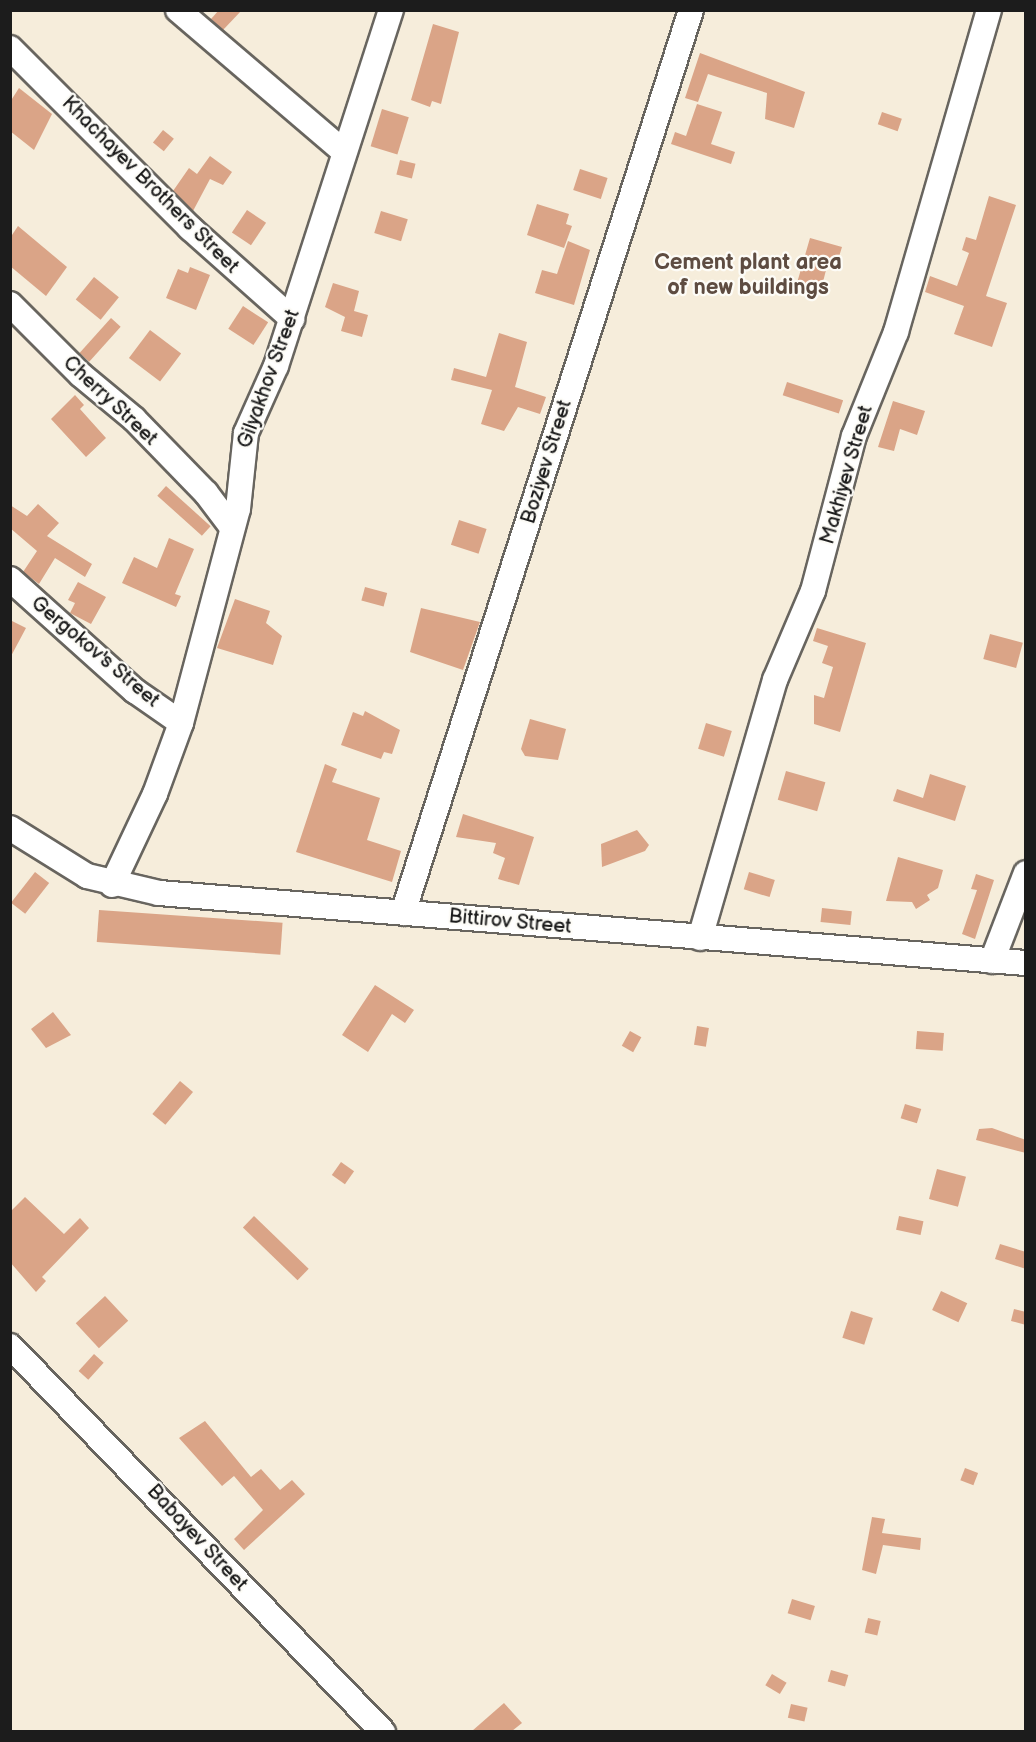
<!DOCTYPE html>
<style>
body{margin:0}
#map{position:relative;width:1036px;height:1742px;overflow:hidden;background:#f6eddb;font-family:"Balsamiq Sans",sans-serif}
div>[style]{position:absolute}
.building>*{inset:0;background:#daa487;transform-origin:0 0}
.roads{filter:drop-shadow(2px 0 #68655f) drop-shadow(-2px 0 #68655f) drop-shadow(0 2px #68655f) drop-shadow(0 -2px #68655f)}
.minor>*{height:24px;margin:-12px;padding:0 12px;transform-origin:12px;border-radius:12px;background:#fff}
span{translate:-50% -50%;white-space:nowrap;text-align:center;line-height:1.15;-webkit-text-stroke:4.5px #fdfcf7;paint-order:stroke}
.street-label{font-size:20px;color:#1c1c1c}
.quarter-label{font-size:22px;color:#5e4c41;font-weight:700}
.frame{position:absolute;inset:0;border:12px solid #1c1c1c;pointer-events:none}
</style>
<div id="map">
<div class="building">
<div style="clip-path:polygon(219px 10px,242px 10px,223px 30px,211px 19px)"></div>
<div style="clip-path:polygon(433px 24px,459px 32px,441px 104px,432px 101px,430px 107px,411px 100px)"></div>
<div style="clip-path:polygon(700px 53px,805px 92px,794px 128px,765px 119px,767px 93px,708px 74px,698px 102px,685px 98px)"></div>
<div style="clip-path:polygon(19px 88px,52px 114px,34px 150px,10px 131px,10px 102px)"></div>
<div style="clip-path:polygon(697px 104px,722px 112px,711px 144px,735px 152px,731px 164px,671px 144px,675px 132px,686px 136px)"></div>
<div style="left:382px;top:109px;width:28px;height:39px;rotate:17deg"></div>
<div style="left:882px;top:112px;width:21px;height:13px;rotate:19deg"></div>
<div style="left:163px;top:130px;width:14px;height:16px;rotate:39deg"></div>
<div style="clip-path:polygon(210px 156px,232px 172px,223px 185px,210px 179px,193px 211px,173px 191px,189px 168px,197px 174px)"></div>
<div style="left:400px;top:160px;width:16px;height:15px;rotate:14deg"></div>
<div style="left:580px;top:169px;width:29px;height:22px;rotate:18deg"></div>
<div style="clip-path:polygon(989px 196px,1016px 205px,986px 296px,1007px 303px,992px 347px,954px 334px,964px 306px,925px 292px,930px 276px,957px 286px,969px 253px,962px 250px,966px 237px,976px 240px)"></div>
<div style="clip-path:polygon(537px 204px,569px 214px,566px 224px,572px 226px,564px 248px,527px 235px)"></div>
<div style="left:247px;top:210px;width:23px;height:27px;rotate:34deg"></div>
<div style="left:381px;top:211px;width:28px;height:23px;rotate:17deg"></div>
<div style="clip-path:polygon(18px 226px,67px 267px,46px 296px,10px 266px,10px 238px)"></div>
<div style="clip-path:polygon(810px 238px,842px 247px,838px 260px,829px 258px,821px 290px,797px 283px)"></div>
<div style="clip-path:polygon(568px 241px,590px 250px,574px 305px,535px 293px,542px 270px,557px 274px)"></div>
<div style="clip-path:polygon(190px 267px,210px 275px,196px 310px,166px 298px,178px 269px,188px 273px)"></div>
<div style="left:94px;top:277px;width:32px;height:29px;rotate:39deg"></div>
<div style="clip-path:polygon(333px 283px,359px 291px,354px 311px,368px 315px,362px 337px,341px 331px,345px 317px,325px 307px)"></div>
<div style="left:243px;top:306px;width:30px;height:27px;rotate:33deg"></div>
<div style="left:111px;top:318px;width:13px;height:47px;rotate:42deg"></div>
<div style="left:150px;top:330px;width:39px;height:35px;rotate:37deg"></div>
<div style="clip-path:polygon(499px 333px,527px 342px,515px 387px,546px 397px,540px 414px,518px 407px,504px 431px,481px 424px,492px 390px,451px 380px,454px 368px,486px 377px)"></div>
<div style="left:787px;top:382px;width:59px;height:14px;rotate:18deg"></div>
<div style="clip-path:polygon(75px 395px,84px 405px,80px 409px,106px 438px,86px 457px,51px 419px)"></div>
<div style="clip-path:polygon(893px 401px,925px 411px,917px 435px,900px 429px,894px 451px,878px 447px)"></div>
<div style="left:166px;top:486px;width:60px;height:13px;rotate:42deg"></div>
<div style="clip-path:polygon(38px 504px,59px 523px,47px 536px,92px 564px,85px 577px,55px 558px,39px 584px,23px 572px,37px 551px,10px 528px,10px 505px,27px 516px)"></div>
<div style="left:459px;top:520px;width:29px;height:26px;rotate:18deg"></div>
<div style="clip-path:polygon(169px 538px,194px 549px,175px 594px,181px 596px,176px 607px,122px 583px,134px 557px,157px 568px)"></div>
<div style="clip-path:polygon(78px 582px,106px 597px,91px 624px,70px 613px,75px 603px,68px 600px)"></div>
<div style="left:365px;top:587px;width:23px;height:14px;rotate:15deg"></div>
<div style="clip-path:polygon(235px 599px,270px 611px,266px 623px,282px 636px,273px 665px,217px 648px)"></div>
<div style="clip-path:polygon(421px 608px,480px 622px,463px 670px,410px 652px)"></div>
<div style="clip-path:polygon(10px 620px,26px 628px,10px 658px)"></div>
<div style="clip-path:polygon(817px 628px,866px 643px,840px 732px,814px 724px,814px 695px,824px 698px,833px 667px,822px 663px,828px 646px,813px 641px)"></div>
<div style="left:990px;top:634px;width:34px;height:26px;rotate:15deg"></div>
<div style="clip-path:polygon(365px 711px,400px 730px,392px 754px,384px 752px,381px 759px,341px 745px,353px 712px,363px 716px)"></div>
<div style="clip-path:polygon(530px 719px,566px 729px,558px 760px,525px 756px,521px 749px)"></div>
<div style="left:706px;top:723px;width:27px;height:27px;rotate:17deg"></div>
<div style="clip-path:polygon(325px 764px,337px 769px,332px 782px,380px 798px,367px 840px,401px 851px,392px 882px,296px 852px)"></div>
<div style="left:786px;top:771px;width:41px;height:30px;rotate:16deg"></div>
<div style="clip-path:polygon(930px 774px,966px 786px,955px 821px,893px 801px,897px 789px,923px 798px)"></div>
<div style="clip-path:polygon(463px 814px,534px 837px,519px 885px,498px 879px,505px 858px,493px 853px,496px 843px,456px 837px)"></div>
<div style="clip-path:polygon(637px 830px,649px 845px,645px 851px,602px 867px,601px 844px)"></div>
<div style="clip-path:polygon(898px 857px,943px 870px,938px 888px,927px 895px,930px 900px,916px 909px,912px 902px,886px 901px)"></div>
<div style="left:35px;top:872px;width:18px;height:39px;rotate:38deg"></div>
<div style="left:749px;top:872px;width:27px;height:18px;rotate:17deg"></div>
<div style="clip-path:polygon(976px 874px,994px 880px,975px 939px,962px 934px,977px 890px,971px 889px)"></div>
<div style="left:822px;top:908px;width:30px;height:14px;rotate:6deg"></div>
<div style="left:99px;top:910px;width:184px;height:32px;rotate:4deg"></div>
<div style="clip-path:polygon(375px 985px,414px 1010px,405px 1023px,392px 1014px,368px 1052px,342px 1035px)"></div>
<div style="clip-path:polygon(53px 1012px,71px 1035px,46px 1048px,31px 1029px)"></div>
<div style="left:697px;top:1026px;width:12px;height:19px;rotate:9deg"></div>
<div style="left:630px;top:1031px;width:13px;height:17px;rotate:29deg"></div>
<div style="left:917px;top:1031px;width:27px;height:18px;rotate:4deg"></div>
<div style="left:180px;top:1081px;width:17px;height:43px;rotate:40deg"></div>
<div style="left:905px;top:1104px;width:17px;height:15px;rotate:17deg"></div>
<div style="clip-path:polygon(992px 1128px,1026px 1140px,1026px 1153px,976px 1140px,979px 1129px)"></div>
<div style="left:341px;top:1162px;width:16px;height:16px;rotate:35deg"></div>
<div style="left:937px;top:1169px;width:30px;height:31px;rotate:15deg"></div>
<div style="clip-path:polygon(25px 1197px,64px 1234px,80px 1218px,89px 1228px,42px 1277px,46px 1281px,36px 1292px,10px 1262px,10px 1212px)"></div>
<div style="left:254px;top:1216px;width:76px;height:16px;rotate:44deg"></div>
<div style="left:899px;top:1216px;width:25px;height:14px;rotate:12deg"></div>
<div style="clip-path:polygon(1000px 1244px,1026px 1252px,1026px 1269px,995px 1259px)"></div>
<div style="left:941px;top:1291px;width:29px;height:21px;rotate:25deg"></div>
<div style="left:105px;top:1296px;width:34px;height:40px;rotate:47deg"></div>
<div style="clip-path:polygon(1014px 1309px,1026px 1312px,1026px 1325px,1011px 1321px)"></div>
<div style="left:851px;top:1311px;width:23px;height:28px;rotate:18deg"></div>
<div style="left:94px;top:1354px;width:13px;height:23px;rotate:42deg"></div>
<div style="clip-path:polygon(205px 1421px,251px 1477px,261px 1469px,280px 1490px,292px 1480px,305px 1494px,244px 1550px,234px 1539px,263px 1510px,234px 1476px,222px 1486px,179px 1438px)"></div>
<div style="left:965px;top:1468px;width:14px;height:13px;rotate:21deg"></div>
<div style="clip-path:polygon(872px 1517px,885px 1519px,882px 1533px,921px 1538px,920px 1550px,883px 1545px,876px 1574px,862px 1570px)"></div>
<div style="left:792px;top:1599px;width:24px;height:15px;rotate:17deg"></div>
<div style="left:868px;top:1618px;width:13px;height:15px;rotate:13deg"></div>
<div style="left:831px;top:1670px;width:18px;height:12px;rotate:16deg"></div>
<div style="left:772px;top:1674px;width:17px;height:13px;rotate:31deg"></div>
<div style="clip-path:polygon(504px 1703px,522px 1723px,512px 1731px,472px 1731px)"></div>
<div style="left:791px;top:1704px;width:17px;height:14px;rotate:13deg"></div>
</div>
<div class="roads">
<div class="minor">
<div style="left:178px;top:10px;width:218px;rotate:40.5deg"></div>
<div style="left:10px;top:48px;width:255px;rotate:45deg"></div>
<div style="left:190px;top:228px;width:137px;rotate:41.7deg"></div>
<div style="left:10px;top:304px;width:100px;rotate:45deg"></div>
<div style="left:81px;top:375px;width:69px;rotate:39.7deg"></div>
<div style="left:134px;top:419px;width:103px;rotate:45.8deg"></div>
<div style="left:206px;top:493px;width:41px;rotate:52.9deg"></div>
<div style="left:10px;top:579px;width:168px;rotate:41.9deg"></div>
<div style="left:135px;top:691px;width:56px;rotate:34.8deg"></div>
<div style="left:10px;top:828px;width:91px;rotate:31.9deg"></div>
<div style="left:87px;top:876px;width:74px;rotate:13.3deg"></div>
<div style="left:159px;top:893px;width:870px;rotate:4.62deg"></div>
<div style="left:112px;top:885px;width:101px;rotate:-64.7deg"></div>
<div style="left:155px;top:794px;width:76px;rotate:-69.9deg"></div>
<div style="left:181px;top:723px;width:221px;rotate:-75.1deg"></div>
<div style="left:238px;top:509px;width:76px;rotate:-84deg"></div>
<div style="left:246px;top:433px;width:73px;rotate:-65.9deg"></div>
<div style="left:276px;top:366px;width:374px;rotate:-72.1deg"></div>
<div style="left:403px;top:913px;width:948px;rotate:-72.31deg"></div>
<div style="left:700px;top:938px;width:269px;rotate:-73.8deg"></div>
<div style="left:775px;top:680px;width:97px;rotate:-66.9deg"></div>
<div style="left:813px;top:591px;width:160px;rotate:-75.2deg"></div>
<div style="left:854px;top:436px;width:112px;rotate:-68deg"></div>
<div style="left:896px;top:332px;width:335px;rotate:-73.9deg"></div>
<div style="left:992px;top:961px;width:94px;rotate:-68.9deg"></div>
<div style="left:10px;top:1346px;width:537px;rotate:45.98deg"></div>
</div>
</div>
<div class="street-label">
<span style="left:150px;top:185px;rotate:45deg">Khachayev Brothers Street</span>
<span style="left:269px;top:379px;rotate:-70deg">Gilyakhov Street</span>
<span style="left:110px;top:401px;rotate:43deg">Cherry Street</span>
<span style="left:547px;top:462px;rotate:-73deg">Boziyev Street</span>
<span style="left:847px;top:475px;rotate:-74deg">Makhiyev Street</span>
<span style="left:95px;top:652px;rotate:40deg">Gergokov's Street</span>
<span style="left:510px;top:922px;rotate:5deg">Bittirov Street</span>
<span style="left:197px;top:1538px;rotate:47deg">Babayev Street</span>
</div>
<div class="quarter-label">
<span style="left:748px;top:275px">Cement plant area<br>of new buildings</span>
</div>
<div class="frame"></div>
</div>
